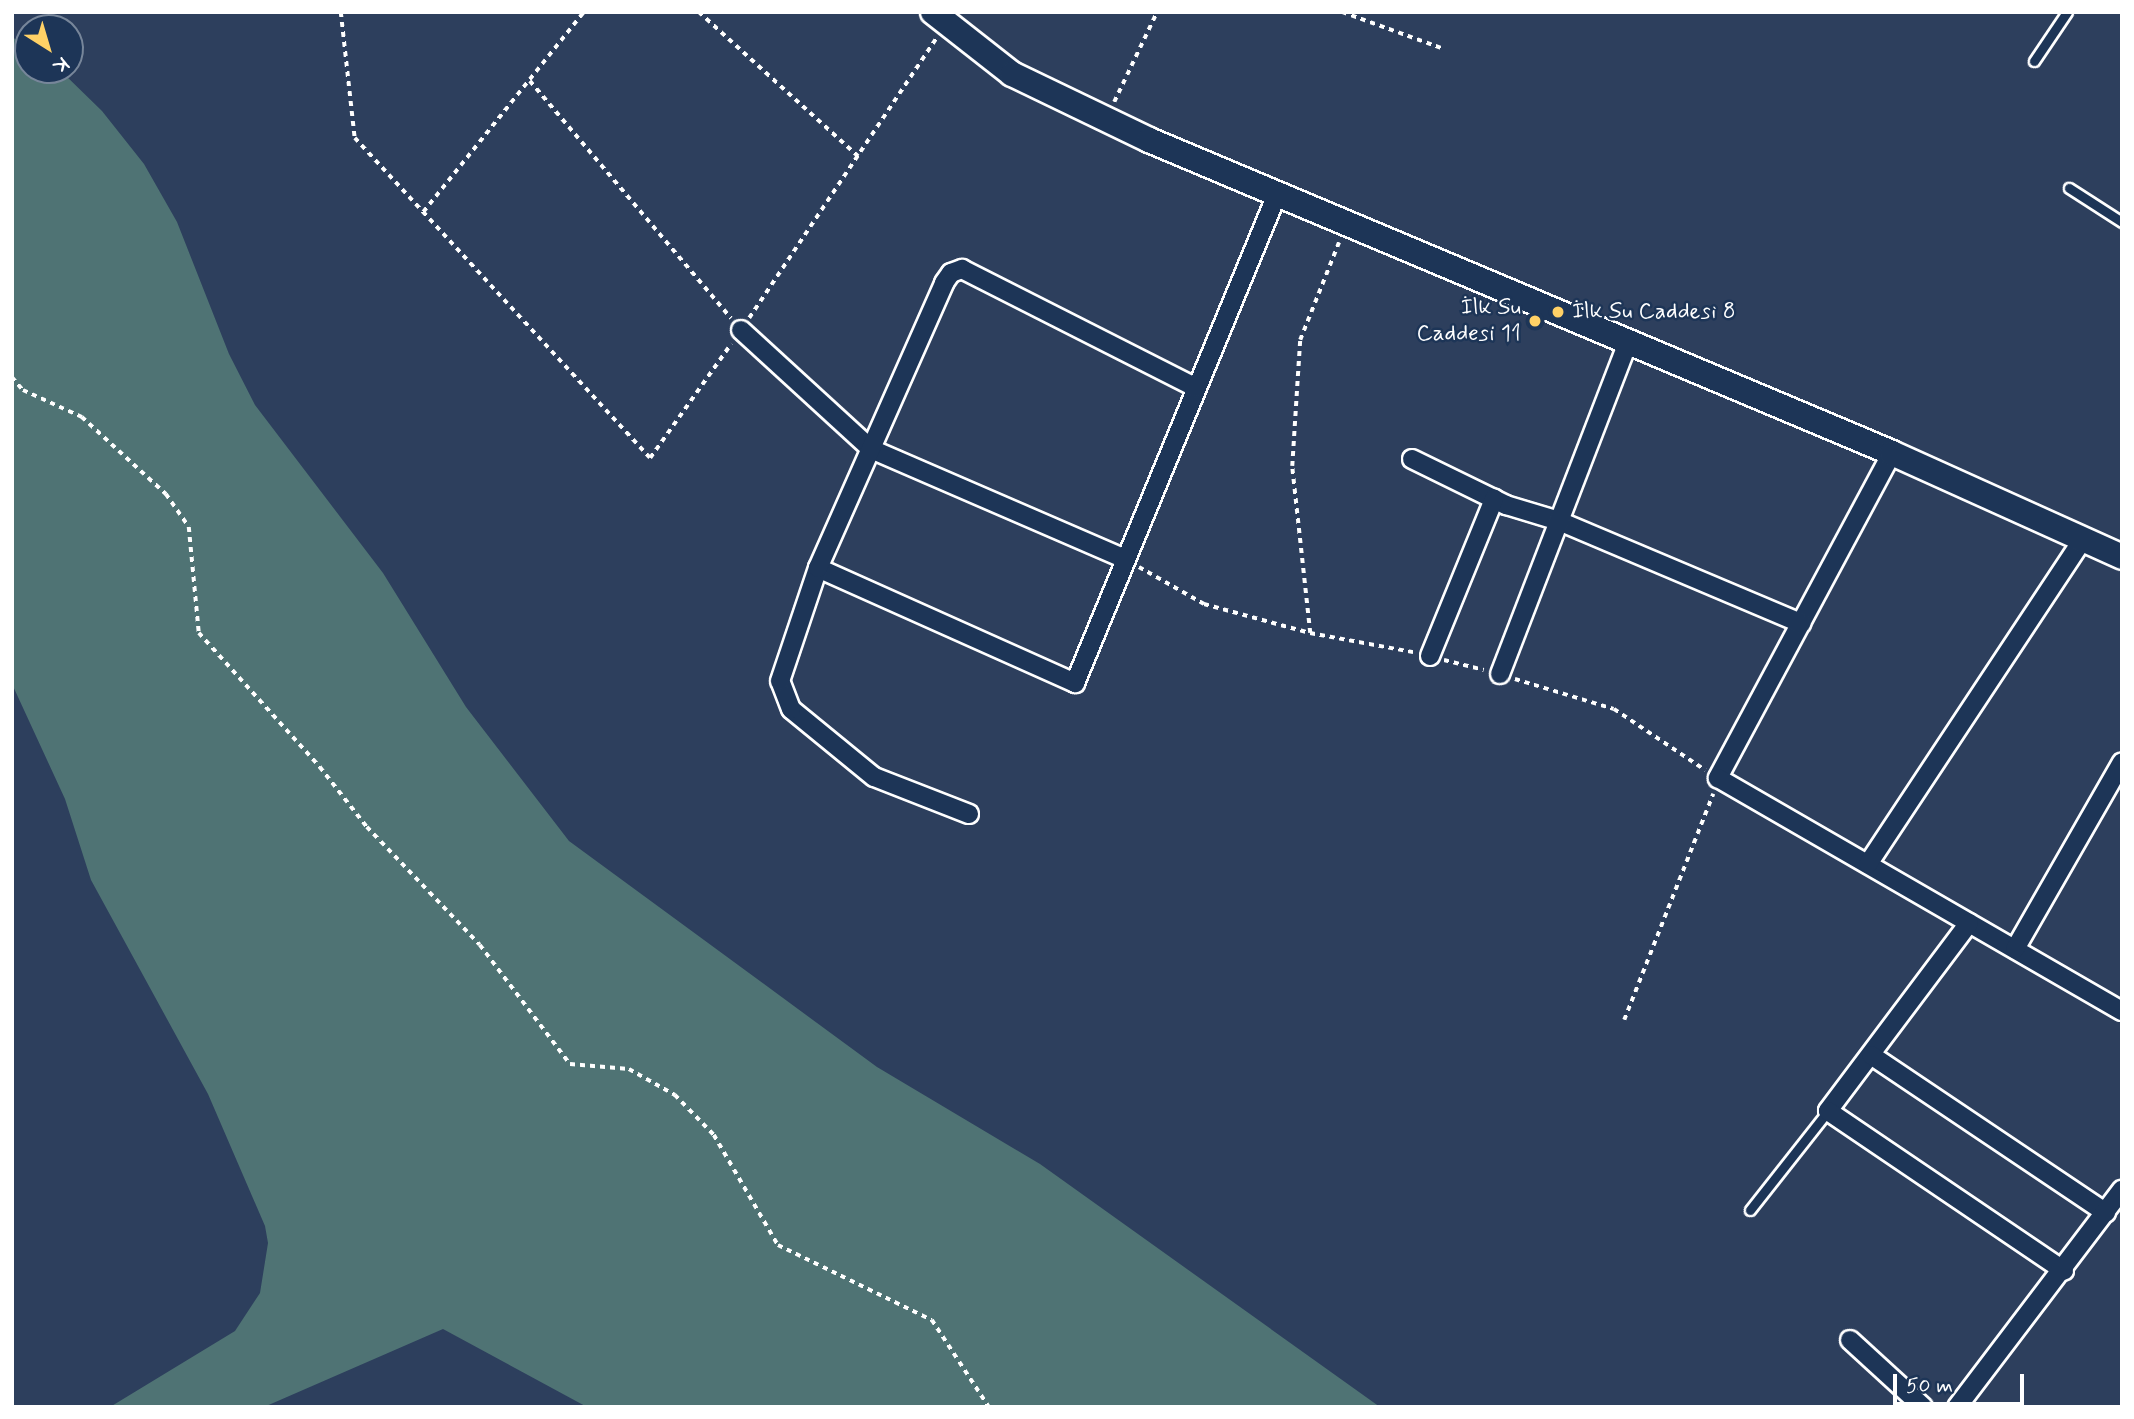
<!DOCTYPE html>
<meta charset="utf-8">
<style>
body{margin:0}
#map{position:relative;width:2134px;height:1419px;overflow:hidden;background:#2d3f5d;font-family:Mynerve,sans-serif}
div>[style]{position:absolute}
.green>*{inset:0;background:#4f7374}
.path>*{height:3.5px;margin-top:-1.75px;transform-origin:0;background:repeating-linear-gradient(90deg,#fff 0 5px,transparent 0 10px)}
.roads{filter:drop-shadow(2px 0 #fff) drop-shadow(-2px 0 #fff) drop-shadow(0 2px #fff) drop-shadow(0 -2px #fff)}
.lane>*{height:9px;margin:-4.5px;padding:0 4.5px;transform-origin:4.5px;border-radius:4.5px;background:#1d3557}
.street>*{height:18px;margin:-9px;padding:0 9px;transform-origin:9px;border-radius:9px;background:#1d3557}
.secondary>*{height:24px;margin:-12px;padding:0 12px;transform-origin:12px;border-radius:12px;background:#1d3557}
.dots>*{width:19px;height:19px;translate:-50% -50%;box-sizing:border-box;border:4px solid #1d3557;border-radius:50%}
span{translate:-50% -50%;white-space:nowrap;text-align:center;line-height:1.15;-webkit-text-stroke:5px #1d3557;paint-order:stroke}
.poi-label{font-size:23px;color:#fff}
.right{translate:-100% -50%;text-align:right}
.left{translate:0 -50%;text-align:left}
.frame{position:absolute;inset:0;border:14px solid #fff;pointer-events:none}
.north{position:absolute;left:14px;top:14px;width:70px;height:70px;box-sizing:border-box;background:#1d3557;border:2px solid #77869a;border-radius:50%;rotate:143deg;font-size:19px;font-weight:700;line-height:28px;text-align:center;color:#fff}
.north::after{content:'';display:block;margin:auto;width:24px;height:32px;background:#ffd166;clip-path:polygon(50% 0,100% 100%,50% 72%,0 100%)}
.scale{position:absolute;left:1893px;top:1374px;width:131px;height:32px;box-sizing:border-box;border:4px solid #fff;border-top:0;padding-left:9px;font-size:21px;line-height:24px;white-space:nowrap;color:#fff;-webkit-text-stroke:5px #1d3557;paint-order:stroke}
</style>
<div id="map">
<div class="green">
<div style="clip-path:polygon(12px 37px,28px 47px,28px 70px,61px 71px,102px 111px,144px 164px,177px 222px,229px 354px,255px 405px,383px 573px,466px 707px,569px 841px,877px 1067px,1040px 1164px,1380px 1407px,587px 1407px,443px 1329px,264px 1407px,110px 1407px,235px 1331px,260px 1293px,268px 1243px,265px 1226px,208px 1094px,91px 880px,65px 799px,12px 684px)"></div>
</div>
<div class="path">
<div style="left:341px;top:12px;width:127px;rotate:83.7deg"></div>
<div style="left:355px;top:138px;width:435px;rotate:47.3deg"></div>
<div style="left:650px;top:458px;width:140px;rotate:-54.6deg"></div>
<div style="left:699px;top:12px;width:215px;rotate:42.2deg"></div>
<div style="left:1342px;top:12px;width:109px;rotate:19.9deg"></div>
<div style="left:530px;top:81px;width:311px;rotate:49.7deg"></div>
<div style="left:1114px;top:102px;width:100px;rotate:-64.5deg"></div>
<div style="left:423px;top:212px;width:257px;rotate:-51.2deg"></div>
<div style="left:749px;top:318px;width:336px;rotate:-56.2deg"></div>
<div style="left:12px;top:377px;width:17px;rotate:50deg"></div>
<div style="left:23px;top:390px;width:65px;rotate:24.6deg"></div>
<div style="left:82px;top:417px;width:114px;rotate:42.5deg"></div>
<div style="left:166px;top:494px;width:40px;rotate:55.1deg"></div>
<div style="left:189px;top:527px;width:106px;rotate:84.6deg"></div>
<div style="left:199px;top:633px;width:181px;rotate:47.9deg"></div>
<div style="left:320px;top:767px;width:76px;rotate:51.9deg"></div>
<div style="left:367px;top:827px;width:163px;rotate:46.2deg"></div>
<div style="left:480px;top:945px;width:149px;rotate:52.9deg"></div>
<div style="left:570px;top:1064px;width:59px;rotate:4.8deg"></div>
<div style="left:629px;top:1069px;width:53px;rotate:29.5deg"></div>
<div style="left:675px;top:1095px;width:56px;rotate:45.7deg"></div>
<div style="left:714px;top:1135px;width:127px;rotate:59.8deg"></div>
<div style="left:778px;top:1245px;width:171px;rotate:26deg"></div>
<div style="left:932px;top:1320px;width:104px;rotate:56.8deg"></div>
<div style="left:1139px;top:567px;width:75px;rotate:29.6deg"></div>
<div style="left:1204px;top:604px;width:110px;rotate:15.3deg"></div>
<div style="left:1310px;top:633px;width:105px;rotate:10.5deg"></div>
<div style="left:1310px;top:633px;width:168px;rotate:-96.2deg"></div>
<div style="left:1292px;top:466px;width:126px;rotate:-86.4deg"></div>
<div style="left:1300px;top:340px;width:105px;rotate:-68.3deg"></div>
<div style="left:1444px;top:660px;width:41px;rotate:14deg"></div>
<div style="left:1515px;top:679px;width:103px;rotate:16.9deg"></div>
<div style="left:1614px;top:709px;width:110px;rotate:33.8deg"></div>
<div style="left:1624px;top:1020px;width:243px;rotate:-68.5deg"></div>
</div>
<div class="roads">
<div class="lane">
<div style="left:2034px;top:61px;width:59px;rotate:-56deg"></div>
<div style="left:2069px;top:188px;width:63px;rotate:32.7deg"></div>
<div style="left:1750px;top:1210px;width:126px;rotate:-51.8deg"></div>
</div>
<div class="street">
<div style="left:741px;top:330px;width:176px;rotate:42.5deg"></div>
<div style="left:871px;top:449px;width:277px;rotate:23.4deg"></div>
<div style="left:1892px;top:453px;width:369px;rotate:118.2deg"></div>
<div style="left:1718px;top:778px;width:466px;rotate:30deg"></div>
<div style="left:1412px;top:459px;width:105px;rotate:26.1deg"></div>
<div style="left:1506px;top:505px;width:55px;rotate:16.8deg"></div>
<div style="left:1559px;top:521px;width:263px;rotate:22.9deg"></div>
<div style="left:818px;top:568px;width:282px;rotate:24.1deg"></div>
<div style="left:1075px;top:683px;width:531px;rotate:-67.54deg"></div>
<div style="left:1430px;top:656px;width:170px;rotate:-67.8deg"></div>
<div style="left:1500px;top:674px;width:353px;rotate:-68.9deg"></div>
<div style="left:969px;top:814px;width:102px;rotate:-158.7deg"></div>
<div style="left:874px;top:777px;width:107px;rotate:-140.7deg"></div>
<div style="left:791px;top:709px;width:30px;rotate:-111deg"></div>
<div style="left:780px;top:681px;width:119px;rotate:-71.4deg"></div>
<div style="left:818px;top:568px;width:312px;rotate:-66.1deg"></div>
<div style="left:944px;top:283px;width:12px;rotate:-55deg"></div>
<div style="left:951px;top:273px;width:12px;rotate:-20deg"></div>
<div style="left:962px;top:269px;width:263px;rotate:26.9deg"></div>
<div style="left:1868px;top:864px;width:390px;rotate:-56.5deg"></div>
<div style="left:1969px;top:923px;width:235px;rotate:126.9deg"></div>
<div style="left:1828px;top:1111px;width:285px;rotate:34.1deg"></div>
<div style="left:2015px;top:949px;width:215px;rotate:-60.2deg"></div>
<div style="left:1871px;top:1055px;width:283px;rotate:33.9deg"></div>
<div style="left:1850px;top:1340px;width:99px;rotate:42.5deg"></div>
<div style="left:1957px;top:1407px;width:273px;rotate:-52.8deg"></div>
</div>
<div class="secondary">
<div style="left:933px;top:12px;width:100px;rotate:38.1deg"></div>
<div style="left:1012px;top:74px;width:152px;rotate:25.7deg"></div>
<div style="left:1149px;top:140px;width:806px;rotate:22.84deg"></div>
<div style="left:1892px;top:453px;width:252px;rotate:24.3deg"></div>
</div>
</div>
<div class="dots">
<div style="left:1558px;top:312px;background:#ffd166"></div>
<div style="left:1535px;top:321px;background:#ffd166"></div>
</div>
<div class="poi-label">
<span class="right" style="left:1521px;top:321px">İlk Su<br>Caddesi 11</span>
<span class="left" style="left:1572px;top:312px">İlk Su Caddesi 8</span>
</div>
<div class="frame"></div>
<div class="north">K</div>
<div class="scale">50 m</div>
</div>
